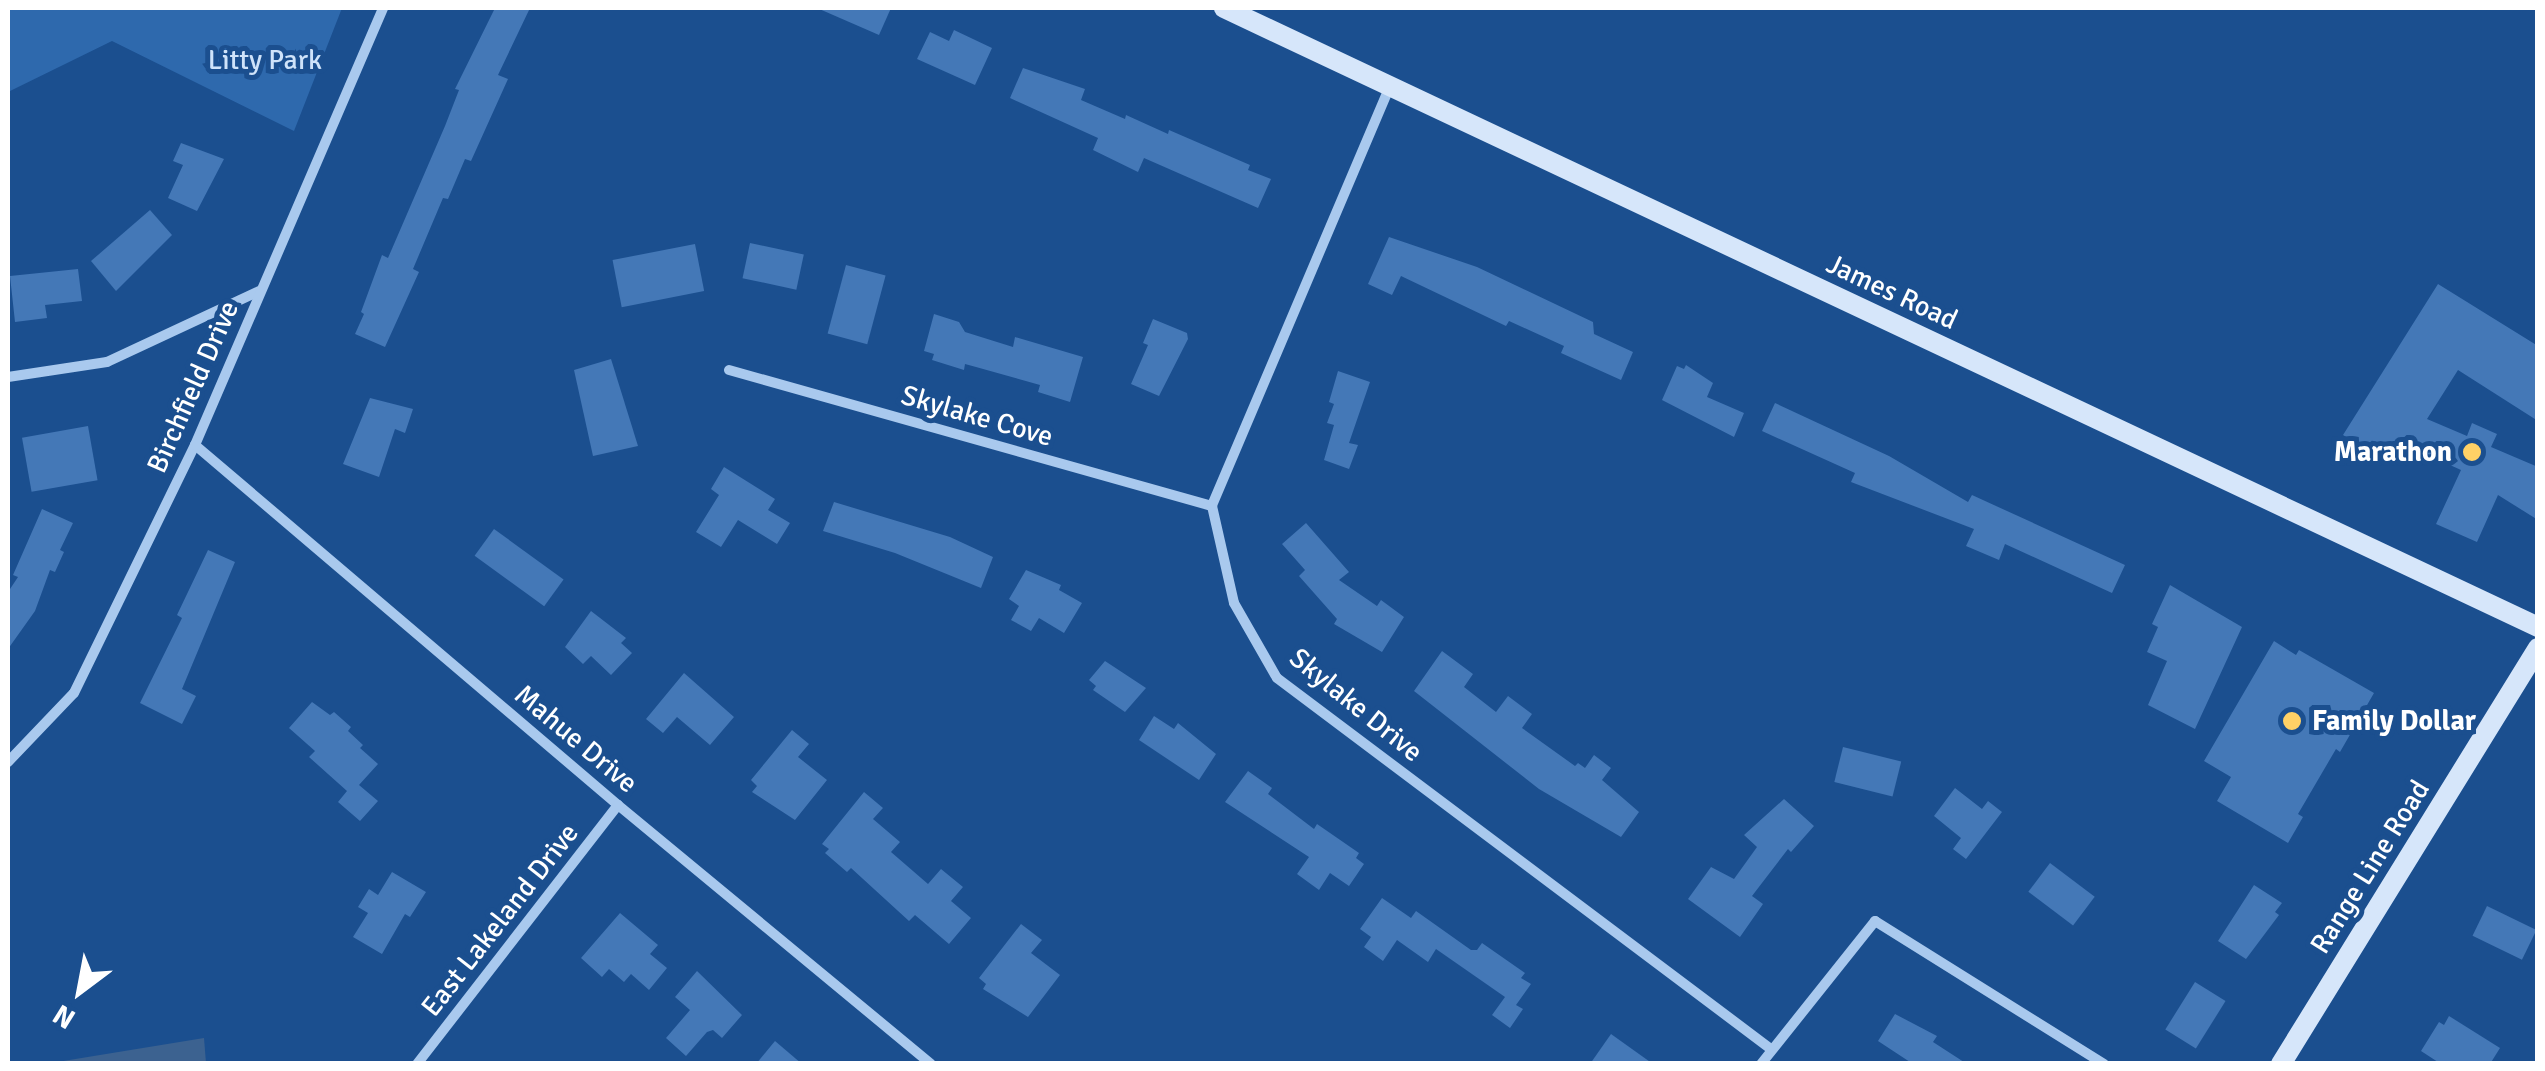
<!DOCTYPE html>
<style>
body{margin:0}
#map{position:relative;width:2545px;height:1071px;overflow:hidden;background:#1b4f8f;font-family:Signika,sans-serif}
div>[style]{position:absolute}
.green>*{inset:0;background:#2e69ad}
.water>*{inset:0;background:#3c6290}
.building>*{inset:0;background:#4478b7;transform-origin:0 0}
.minor>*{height:10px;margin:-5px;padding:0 5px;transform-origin:5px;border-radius:5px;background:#a9c9ee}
.secondary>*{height:20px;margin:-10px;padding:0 10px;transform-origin:10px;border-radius:10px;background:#d6e6fa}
.dots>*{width:28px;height:28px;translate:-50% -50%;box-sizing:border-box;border:5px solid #1b4f8f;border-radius:50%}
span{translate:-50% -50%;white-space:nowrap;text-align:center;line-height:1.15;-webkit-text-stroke:10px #1b4f8f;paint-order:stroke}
.park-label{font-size:28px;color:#cfe3fa}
.street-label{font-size:28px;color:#fff}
.poi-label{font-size:28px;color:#fff;font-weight:700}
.right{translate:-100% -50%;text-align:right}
.left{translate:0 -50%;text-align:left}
.frame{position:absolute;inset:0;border:10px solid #fff;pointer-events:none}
.north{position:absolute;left:30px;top:941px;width:100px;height:100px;-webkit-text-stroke:8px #1b4f8f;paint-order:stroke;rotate:212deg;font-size:28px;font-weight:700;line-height:40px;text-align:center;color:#fff}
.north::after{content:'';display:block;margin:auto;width:35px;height:45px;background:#fff;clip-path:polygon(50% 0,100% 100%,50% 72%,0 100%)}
</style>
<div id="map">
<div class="green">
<div style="clip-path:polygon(8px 8px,342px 8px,294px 131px,112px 41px,8px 92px)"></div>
</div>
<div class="water">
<div style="clip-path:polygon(204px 1038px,206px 1063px,51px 1063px)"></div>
</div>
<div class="building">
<div style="clip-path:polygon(495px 8px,530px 8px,498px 75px,508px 79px,471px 161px,465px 159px,448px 199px,443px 198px,413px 269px,419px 272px,385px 347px,355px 334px,364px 314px,361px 312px,382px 255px,388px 258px,445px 126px,459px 90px,455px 89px)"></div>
<div style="clip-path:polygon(817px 8px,891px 8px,879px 35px)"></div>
<div style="clip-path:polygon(954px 30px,992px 48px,975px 85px,917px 59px,930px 32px,949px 41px)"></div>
<div style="clip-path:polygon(1023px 68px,1085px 89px,1081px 100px,1125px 119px,1126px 115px,1168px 134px,1169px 130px,1250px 165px,1248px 170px,1271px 179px,1258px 208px,1144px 158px,1138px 172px,1093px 150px,1098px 138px,1010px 98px)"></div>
<div style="clip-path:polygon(181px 143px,224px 159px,197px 211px,168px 198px,183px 165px,173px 161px)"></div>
<div style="clip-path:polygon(150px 210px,172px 235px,116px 291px,91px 261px)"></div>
<div style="clip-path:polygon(1389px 237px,1477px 267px,1593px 322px,1594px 334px,1633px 352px,1621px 380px,1561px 353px,1564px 346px,1509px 321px,1506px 326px,1401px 276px,1392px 295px,1368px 284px)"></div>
<div style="left:750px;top:243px;width:55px;height:36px;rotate:12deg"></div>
<div style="left:695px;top:244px;width:48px;height:84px;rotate:79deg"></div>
<div style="left:846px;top:265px;width:41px;height:71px;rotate:15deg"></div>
<div style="clip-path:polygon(78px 269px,82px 301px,45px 305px,47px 318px,15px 322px,10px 276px)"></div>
<div style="clip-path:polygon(2438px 284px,2538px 346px,2538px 421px,2458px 370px,2427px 419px,2467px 436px,2472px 423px,2497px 434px,2491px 447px,2538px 467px,2538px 520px,2498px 495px,2477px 542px,2436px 524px,2461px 470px,2410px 447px,2400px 463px,2391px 457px,2387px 463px,2343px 435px)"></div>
<div style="clip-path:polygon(934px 314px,959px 322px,965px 332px,1013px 347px,1015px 337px,1083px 357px,1070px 402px,1038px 392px,1040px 385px,976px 367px,965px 364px,964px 370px,932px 360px,934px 354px,924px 351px)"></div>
<div style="clip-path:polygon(1153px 319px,1187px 333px,1188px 339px,1159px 396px,1131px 384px,1148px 345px,1143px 343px)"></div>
<div style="clip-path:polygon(611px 359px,638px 446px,593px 456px,574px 370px)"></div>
<div style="clip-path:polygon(1686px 365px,1713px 383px,1707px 397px,1744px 413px,1734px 437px,1662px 400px,1677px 366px,1684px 369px)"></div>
<div style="clip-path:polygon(1338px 371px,1370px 382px,1349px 443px,1358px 445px,1349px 469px,1324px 460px,1334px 425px,1327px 423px,1334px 404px,1329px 402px)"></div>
<div style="clip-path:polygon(370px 398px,413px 409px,405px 433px,395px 429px,379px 477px,343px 464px)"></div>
<div style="clip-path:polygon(1775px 403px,1889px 456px,1968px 502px,1972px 495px,2125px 565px,2112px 593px,2005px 544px,1999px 560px,1966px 546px,1974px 529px,1851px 482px,1855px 473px,1762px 431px)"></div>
<div style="left:88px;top:426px;width:55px;height:67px;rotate:80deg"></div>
<div style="clip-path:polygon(724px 467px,775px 499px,768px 510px,790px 523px,777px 544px,738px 520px,721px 547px,696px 532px,719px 495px,711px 489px)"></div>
<div style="clip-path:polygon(834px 502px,950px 537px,993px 557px,981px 588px,895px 553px,823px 531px)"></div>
<div style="clip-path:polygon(42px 509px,73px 523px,60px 550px,64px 552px,55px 572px,50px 570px,35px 611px,8px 649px,8px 592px,18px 577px,13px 575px)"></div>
<div style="clip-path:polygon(1306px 523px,1349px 572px,1339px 580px,1377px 606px,1381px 600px,1404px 617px,1382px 652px,1334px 624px,1337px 619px,1299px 576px,1305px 570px,1282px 544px)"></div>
<div style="left:494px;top:529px;width:86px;height:33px;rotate:36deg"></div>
<div style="clip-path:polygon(208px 550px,235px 562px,182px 689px,196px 696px,182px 724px,140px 703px,182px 618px,177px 615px)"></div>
<div style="clip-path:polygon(1026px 570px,1061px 585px,1059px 590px,1082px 603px,1064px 633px,1039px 618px,1031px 631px,1011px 620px,1019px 606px,1009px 599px)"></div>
<div style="clip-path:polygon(2170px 585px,2242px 627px,2195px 729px,2148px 705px,2167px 661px,2147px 652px,2158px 627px,2152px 624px)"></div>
<div style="clip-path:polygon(591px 611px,626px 638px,621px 643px,632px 653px,611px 675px,591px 656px,583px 664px,565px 647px)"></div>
<div style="clip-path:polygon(2274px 641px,2296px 655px,2299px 650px,2374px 693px,2340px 752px,2336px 749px,2298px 814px,2303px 817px,2288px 843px,2217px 801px,2231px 777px,2204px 761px)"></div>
<div style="clip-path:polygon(1442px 651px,1473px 674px,1464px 687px,1496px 712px,1508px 696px,1532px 714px,1522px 728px,1575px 766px,1578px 763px,1585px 768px,1594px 755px,1611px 768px,1602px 780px,1639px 812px,1621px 837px,1539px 789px,1414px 691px)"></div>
<div style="clip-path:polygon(1105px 661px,1146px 688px,1125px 712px,1093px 690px,1096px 686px,1089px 680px)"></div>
<div style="clip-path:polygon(684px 673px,734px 717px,710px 745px,677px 717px,663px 733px,646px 719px)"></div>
<div style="clip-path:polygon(312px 702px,330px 715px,334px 712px,351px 727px,348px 731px,363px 745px,360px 748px,378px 764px,359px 785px,378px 801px,360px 821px,338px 802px,347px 791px,309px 757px,315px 751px,289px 728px)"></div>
<div style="clip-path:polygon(1154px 716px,1174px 729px,1178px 723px,1216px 754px,1199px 780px,1139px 740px)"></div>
<div style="clip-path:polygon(792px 730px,809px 744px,798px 757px,827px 780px,795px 820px,752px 792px,757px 786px,751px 780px)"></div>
<div style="left:1843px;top:747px;width:60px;height:36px;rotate:14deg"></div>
<div style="clip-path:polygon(1248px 771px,1272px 788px,1268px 794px,1314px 829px,1317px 824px,1359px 853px,1356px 858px,1364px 864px,1349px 886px,1330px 873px,1319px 890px,1297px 874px,1309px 857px,1225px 802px)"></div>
<div style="clip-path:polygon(1955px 788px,1982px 809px,1988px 801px,2002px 812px,1966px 859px,1953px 849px,1961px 838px,1934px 816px)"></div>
<div style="clip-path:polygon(864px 792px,883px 808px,873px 819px,900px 842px,891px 852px,928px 884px,941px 869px,963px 887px,951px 901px,971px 918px,949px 944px,915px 915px,909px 921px,851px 868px,847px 872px,825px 853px,829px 849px,822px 844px)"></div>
<div style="clip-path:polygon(1784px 799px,1814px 826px,1791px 852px,1788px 849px,1752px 896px,1763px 904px,1740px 937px,1688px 899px,1711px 867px,1734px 879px,1757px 847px,1744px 835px)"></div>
<div style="left:2050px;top:863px;width:56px;height:36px;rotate:37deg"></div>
<div style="clip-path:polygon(392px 872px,426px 892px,410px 917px,405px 914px,382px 954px,353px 937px,368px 913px,358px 907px,369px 889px,378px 895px)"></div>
<div style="clip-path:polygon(2254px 885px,2282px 903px,2275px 912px,2279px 915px,2246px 959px,2218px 941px)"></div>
<div style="clip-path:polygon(1382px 898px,1411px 918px,1416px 911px,1471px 950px,1477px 950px,1482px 943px,1525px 973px,1521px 978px,1531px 984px,1516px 1005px,1523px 1009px,1510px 1028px,1492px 1015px,1505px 997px,1436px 949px,1428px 962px,1397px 940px,1383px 961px,1364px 947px,1371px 937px,1360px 929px)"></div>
<div style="left:2487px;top:906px;width:55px;height:33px;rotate:26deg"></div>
<div style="clip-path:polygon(620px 913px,658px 945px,650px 954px,667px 968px,649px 990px,631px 974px,624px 982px,609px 969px,602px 977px,581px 958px)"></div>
<div style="clip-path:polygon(1021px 924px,1042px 940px,1031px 953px,1060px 975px,1028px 1017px,983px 989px,986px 984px,979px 978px)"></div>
<div style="clip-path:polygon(697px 971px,742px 1015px,722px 1038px,713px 1030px,707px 1032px,686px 1056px,666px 1038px,690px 1010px,675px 997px)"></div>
<div style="left:2195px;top:982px;width:36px;height:56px;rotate:32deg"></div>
<div style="clip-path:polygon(1895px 1014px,1937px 1036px,1933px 1042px,1967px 1064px,1913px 1064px,1878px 1041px)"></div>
<div style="clip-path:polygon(2449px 1016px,2500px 1048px,2490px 1064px,2441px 1064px,2421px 1051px,2439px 1022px,2444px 1025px)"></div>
<div style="clip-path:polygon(1611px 1034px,1653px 1064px,1590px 1064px)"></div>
<div style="clip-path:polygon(775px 1041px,802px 1064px,756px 1064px)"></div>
</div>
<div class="minor">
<div style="left:1390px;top:86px;width:456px;rotate:113deg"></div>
<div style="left:1212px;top:506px;width:99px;rotate:77.2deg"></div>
<div style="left:1234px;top:603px;width:86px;rotate:60.2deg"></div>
<div style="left:1277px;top:678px;width:618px;rotate:36.91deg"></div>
<div style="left:729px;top:370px;width:502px;rotate:15.73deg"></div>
<div style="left:8px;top:377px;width:100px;rotate:-8.6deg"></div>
<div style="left:107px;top:362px;width:168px;rotate:-25deg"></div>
<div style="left:195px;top:445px;width:555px;rotate:40.4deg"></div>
<div style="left:618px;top:805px;width:406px;rotate:39.6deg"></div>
<div style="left:8px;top:762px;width:95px;rotate:-46.3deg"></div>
<div style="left:74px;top:693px;width:276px;rotate:-64deg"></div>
<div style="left:195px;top:445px;width:476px;rotate:-66.7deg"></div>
<div style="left:417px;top:1064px;width:328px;rotate:-52.2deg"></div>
<div style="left:1761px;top:1064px;width:183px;rotate:-51.4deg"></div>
<div style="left:1875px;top:921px;width:270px;rotate:32deg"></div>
</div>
<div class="secondary">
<div style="left:1224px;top:8px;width:1453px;rotate:25.22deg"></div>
<div style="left:2281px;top:1064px;width:489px;rotate:-58.3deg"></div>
</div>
<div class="dots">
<div style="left:2472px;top:452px;background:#ffd166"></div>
<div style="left:2292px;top:721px;background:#ffd166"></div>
</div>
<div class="park-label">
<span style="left:265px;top:60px">Litty Park</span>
</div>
<div class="street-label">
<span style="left:1892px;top:292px;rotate:25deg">James Road</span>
<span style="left:193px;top:387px;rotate:-66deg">Birchfield Drive</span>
<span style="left:977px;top:416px;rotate:16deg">Skylake Cove</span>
<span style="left:1356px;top:705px;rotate:39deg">Skylake Drive</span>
<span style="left:576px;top:739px;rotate:40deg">Mahue Drive</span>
<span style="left:2370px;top:867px;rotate:-58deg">Range Line Road</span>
<span style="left:500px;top:920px;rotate:-52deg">East Lakeland Drive</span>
</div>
<div class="poi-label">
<span class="right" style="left:2452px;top:452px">Marathon</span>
<span class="left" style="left:2312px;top:721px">Family Dollar</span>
</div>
<div class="frame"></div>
<div class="north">N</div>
</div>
